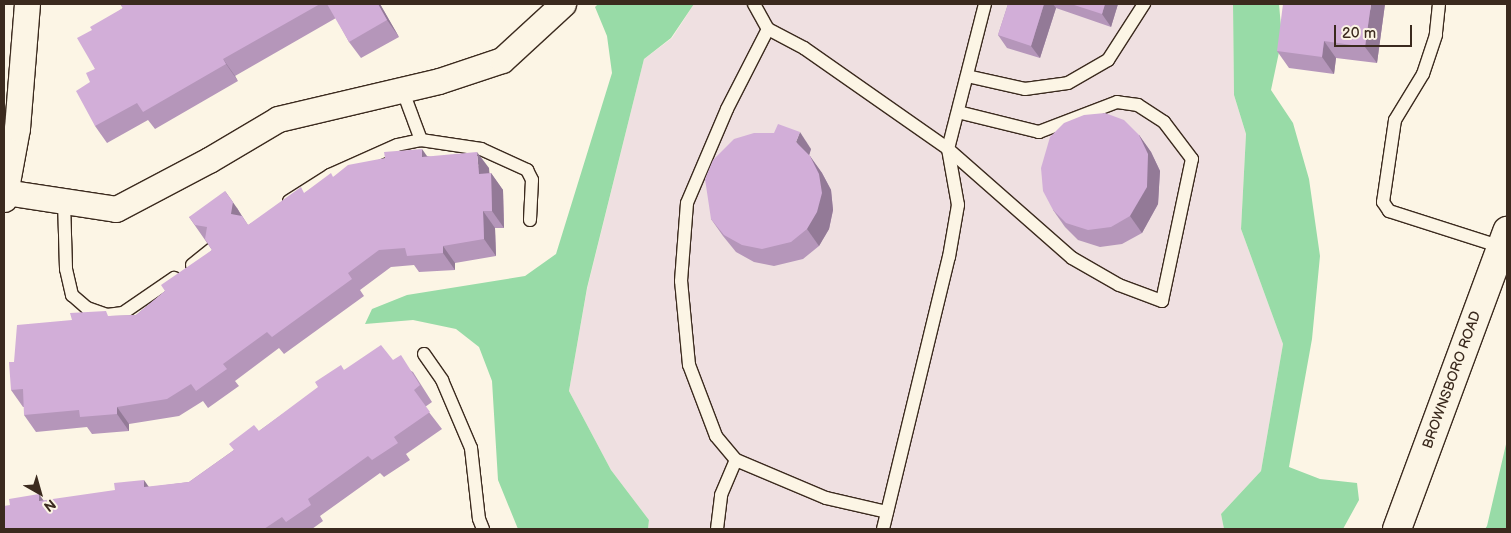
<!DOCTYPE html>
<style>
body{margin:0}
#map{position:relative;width:1511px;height:533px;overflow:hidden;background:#fcf5e5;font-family:"Balsamiq Sans",sans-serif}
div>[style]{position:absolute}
.built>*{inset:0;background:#efe0e1}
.green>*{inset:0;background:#98dba7}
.roads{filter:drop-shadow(1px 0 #3b2a1e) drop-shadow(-1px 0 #3b2a1e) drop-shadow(0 1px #3b2a1e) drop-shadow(0 -1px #3b2a1e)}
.lane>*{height:12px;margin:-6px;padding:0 6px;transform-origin:6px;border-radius:6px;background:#fcf5e5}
.street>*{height:25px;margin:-12.5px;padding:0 12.5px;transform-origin:12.5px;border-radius:12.5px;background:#fcf5e5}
.primary>*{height:28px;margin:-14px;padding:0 14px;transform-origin:14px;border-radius:14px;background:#fcf5e5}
.wall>*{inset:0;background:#b596ba}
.shaded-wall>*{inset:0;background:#937a97}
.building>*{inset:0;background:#d2aed8}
span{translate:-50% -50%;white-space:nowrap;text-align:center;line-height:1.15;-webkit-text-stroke:4px #fcf5e5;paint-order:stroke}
.street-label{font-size:14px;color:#3b2a1e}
.frame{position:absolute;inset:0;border:5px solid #3b2a1e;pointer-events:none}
.north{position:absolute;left:15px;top:468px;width:50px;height:50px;-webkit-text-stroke:4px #fcf5e5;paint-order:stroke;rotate:142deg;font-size:14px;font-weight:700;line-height:20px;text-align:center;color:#3b2a1e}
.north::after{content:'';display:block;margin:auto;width:18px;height:22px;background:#3b2a1e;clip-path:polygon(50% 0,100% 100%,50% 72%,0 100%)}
.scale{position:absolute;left:1334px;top:25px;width:78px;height:22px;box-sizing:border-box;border:2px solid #3b2a1e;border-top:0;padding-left:6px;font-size:15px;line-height:18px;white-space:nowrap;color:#3b2a1e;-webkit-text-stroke:4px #fcf5e5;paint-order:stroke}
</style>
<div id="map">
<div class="built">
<div style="clip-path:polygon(694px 4px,1233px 4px,1234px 95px,1246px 134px,1241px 229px,1283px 344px,1261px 471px,1221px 514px,1224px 529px,648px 529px,649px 520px,611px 470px,569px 391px,587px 289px,644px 59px,672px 38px)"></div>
</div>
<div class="green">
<div style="clip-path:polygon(598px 4px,694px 4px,671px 38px,644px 59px,587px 288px,569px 391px,611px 470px,649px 520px,648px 529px,518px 529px,498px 480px,492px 381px,479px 347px,456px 329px,413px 320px,365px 324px,372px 309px,407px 295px,525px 276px,556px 254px,612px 73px,607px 36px,595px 7px)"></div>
<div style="clip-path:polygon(1233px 4px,1279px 4px,1282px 38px,1271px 90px,1293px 123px,1309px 179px,1320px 256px,1312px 339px,1289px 467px,1320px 479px,1357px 483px,1359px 500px,1343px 529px,1224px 529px,1221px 514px,1261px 471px,1283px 344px,1241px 229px,1246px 134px,1234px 95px)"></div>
<div style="clip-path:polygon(1507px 440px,1507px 529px,1485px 529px,1487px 526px)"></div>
</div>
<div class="roads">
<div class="lane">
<div style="left:754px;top:4px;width:29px;rotate:61deg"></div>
<div style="left:1439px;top:4px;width:31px;rotate:96deg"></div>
<div style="left:1436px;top:35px;width:41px;rotate:108.4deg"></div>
<div style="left:1423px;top:74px;width:54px;rotate:121.3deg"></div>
<div style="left:1395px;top:120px;width:83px;rotate:98.3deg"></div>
<div style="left:1383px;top:202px;width:11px;rotate:56deg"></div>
<div style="left:1389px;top:211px;width:119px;rotate:17.7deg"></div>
<div style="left:967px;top:76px;width:59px;rotate:12.6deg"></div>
<div style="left:1025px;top:89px;width:43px;rotate:-7.9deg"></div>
<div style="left:1068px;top:83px;width:46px;rotate:-29.9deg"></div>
<div style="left:1108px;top:60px;width:67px;rotate:-57.3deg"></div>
<div style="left:421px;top:140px;width:61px;rotate:8.5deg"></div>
<div style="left:481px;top:149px;width:51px;rotate:24.5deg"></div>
<div style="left:527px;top:170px;width:11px;rotate:63deg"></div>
<div style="left:532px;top:180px;width:40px;rotate:92.9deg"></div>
<div style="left:64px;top:201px;width:68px;rotate:88.3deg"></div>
<div style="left:66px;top:269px;width:27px;rotate:77deg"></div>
<div style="left:72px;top:295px;width:20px;rotate:41deg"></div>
<div style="left:87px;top:308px;width:21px;rotate:19deg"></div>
<div style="left:107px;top:315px;width:16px;rotate:-7deg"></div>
<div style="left:123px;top:313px;width:62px;rotate:-34.5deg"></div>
<div style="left:289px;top:201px;width:49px;rotate:-32.4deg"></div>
<div style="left:330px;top:175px;width:73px;rotate:-24.1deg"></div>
<div style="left:397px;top:145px;width:25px;rotate:-12deg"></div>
<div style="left:421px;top:140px;width:54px;rotate:-110.4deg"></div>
<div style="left:192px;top:265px;width:26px;rotate:-39deg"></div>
<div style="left:424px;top:354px;width:32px;rotate:55deg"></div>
<div style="left:442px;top:380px;width:74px;rotate:66.9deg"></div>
<div style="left:471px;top:448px;width:71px;rotate:83.6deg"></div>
<div style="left:479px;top:519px;width:11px;rotate:68deg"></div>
<div style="left:887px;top:512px;width:63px;rotate:-167.1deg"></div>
<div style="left:826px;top:498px;width:98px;rotate:-157.1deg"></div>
<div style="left:736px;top:460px;width:31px;rotate:-130deg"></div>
<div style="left:716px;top:436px;width:76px;rotate:-110.8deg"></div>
<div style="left:689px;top:365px;width:84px;rotate:-95.4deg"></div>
<div style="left:681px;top:281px;width:78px;rotate:-85.6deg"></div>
<div style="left:687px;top:203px;width:102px;rotate:-66.9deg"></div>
<div style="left:727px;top:109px;width:90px;rotate:-62.9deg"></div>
<div style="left:768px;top:29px;width:41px;rotate:27.8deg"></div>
<div style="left:804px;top:48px;width:176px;rotate:35deg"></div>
<div style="left:948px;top:149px;width:165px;rotate:41.3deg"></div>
<div style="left:1072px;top:258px;width:54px;rotate:29.9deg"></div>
<div style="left:1119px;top:285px;width:46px;rotate:20.4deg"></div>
<div style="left:1162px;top:301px;width:145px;rotate:-78.1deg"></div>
<div style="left:1192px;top:159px;width:46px;rotate:-127.1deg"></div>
<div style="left:1164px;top:122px;width:31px;rotate:-147deg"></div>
<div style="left:1138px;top:105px;width:21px;rotate:-172deg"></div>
<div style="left:1117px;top:102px;width:84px;rotate:159deg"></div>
<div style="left:1039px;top:132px;width:83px;rotate:-166.1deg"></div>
<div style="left:717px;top:529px;width:34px;rotate:-83deg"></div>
<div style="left:721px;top:495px;width:38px;rotate:-67deg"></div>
<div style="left:883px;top:529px;width:280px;rotate:-76.4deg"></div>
<div style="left:949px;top:257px;width:53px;rotate:-80.2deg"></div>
<div style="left:958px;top:205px;width:57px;rotate:-100.1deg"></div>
<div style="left:948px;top:149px;width:150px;rotate:-75.7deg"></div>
</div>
<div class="street">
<div style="left:5px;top:192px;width:112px;rotate:8.7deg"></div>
<div style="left:116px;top:209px;width:105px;rotate:-27.8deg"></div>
<div style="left:209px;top:160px;width:80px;rotate:-30.7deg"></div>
<div style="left:278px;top:119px;width:165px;rotate:-13.3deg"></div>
<div style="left:439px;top:81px;width:66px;rotate:-18.4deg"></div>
<div style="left:502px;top:60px;width:83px;rotate:-42.6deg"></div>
<div style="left:4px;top:199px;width:72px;rotate:-79.6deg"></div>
<div style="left:17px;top:128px;width:124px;rotate:-85.4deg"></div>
</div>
<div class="primary">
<div style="left:1397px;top:529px;width:318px;rotate:-69.7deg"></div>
</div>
</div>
<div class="wall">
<div style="clip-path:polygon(120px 4px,380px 4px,399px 37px,361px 58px,349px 42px,336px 18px,235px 76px,238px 81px,155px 129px,148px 120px,107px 143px,95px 126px,90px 82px,95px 69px,92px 30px,123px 8px)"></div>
<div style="clip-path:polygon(1008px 4px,1118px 4px,1111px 27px,1056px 8px,1040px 58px,1007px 48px,998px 35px)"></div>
<div style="clip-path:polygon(1385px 4px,1377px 63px,1336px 58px,1334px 74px,1289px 68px,1277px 51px)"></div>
<div style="clip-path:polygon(1139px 135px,1151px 152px,1160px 171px,1158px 204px,1142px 233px,1122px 244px,1100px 247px,1078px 240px,1065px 227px,1053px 210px)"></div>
<div style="clip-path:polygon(811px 149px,809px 155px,822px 173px,831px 190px,833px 210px,829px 229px,819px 246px,803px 259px,774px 266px,754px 262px,736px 252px,723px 236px,711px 219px)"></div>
<div style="clip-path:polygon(427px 156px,489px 168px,489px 173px,491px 173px,503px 190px,504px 228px,495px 228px,496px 256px,455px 263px,455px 270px,419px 272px,414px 265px,391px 267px,360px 290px,364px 296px,284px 354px,279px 348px,235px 381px,239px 386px,208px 408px,203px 401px,179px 416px,129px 424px,129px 431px,92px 434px,87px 427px,36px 432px,24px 415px,24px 407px,23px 407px,11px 390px,14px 362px,110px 316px,136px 315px,165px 291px,212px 250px,189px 217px,237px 208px,248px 225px,333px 177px)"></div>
<div style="clip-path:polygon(393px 360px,413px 372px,432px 402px,425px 407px,442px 429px,406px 454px,410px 460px,384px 477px,380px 473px,320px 516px,323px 521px,312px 529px,4px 529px,43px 501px,189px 482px,234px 450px,259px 431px,344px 370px)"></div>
</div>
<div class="shaded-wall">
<div style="clip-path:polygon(378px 4px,380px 4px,399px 37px,387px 20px)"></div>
<div style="clip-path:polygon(1044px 4px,1053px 4px,1056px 8px,1040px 58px,1031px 46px)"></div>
<div style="clip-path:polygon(1105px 4px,1118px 4px,1111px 27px,1102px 14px)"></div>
<div style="clip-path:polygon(1371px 4px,1385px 4px,1377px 63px,1365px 47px)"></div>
<div style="clip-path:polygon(1324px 41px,1336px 58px,1334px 74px,1322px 57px)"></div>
<div style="clip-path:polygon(223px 59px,235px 76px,238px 81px,226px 64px)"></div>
<div style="clip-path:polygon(800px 132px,811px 149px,808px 159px,796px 142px)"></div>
<div style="clip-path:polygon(1139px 135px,1151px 152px,1160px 171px,1158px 204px,1142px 233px,1130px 216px)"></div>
<div style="clip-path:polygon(422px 149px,434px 166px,422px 157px)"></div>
<div style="clip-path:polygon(477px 152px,489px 168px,491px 191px,479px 174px)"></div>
<div style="clip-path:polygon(810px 156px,822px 173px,831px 190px,833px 210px,829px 229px,819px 246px,807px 229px)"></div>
<div style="clip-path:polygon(491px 173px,503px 190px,504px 228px,492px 211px)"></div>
<div style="clip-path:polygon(225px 191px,237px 208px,244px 220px,231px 214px)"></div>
<div style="clip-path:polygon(483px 211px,495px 228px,496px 256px,484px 239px)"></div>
<div style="clip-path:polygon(443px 246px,455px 263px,455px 270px,443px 253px)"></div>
<div style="clip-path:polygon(117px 407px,129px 424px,129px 431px,117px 414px)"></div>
<div style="clip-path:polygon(144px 480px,156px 497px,144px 487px)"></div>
<div style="clip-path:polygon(39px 494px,51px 511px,39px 501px)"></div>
</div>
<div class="building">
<div style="clip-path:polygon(120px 4px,320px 4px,223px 59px,226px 64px,143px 112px,137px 103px,95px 126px,76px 91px,90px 82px,86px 73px,95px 69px,77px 38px,92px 30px,90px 27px,123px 8px)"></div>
<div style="clip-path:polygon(327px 4px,378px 4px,387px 20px,349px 42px)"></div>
<div style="clip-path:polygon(1008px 4px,1044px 4px,1031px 46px,998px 35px)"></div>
<div style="clip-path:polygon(1071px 4px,1105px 4px,1102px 14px)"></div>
<div style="clip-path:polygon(1283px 4px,1371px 4px,1365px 47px,1324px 41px,1322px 57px,1277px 51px)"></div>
<div style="clip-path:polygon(1105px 113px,1124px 120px,1139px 135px,1148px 154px,1147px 187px,1130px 216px,1111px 227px,1088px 230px,1066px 223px,1053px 210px,1043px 191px,1041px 168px,1050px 137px,1064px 123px,1084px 115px)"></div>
<div style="clip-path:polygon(778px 124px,800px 132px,796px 142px,810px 156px,819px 174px,822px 193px,817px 212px,807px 229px,791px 242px,762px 249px,742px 245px,724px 235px,711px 219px,705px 179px,713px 160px,734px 139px,754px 133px,774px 133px)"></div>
<div style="clip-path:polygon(422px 149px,422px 157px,477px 152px,479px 174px,491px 173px,492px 211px,483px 211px,484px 239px,443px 246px,443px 253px,407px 256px,405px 248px,379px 250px,348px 273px,352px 279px,272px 337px,267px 332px,223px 364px,227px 369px,196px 391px,191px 384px,167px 399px,117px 407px,117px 414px,80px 417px,79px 410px,24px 415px,23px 389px,11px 390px,9px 362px,14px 362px,17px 325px,72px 320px,70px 313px,106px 311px,108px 316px,136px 315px,165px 291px,161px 285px,212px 250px,205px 239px,207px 227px,195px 225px,189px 217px,225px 191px,233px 202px,231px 214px,242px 216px,248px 225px,301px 187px,304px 193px,331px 173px,333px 177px,348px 165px,385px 158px,384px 152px)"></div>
<div style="clip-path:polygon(381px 345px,393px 360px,401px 355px,420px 385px,414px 390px,430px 412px,394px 437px,398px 443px,372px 460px,368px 456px,308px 499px,311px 505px,286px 522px,282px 517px,264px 529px,4px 529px,4px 506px,10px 505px,9px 499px,39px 494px,39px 501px,115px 490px,114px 483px,144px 480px,144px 487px,189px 482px,234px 450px,229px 444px,254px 425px,259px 431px,318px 387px,315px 382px,341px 365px,344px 370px)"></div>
</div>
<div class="street-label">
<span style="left:1452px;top:380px;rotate:-70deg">BROWNSBORO ROAD</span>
</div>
<div class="frame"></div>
<div class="north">N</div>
<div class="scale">20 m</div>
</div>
